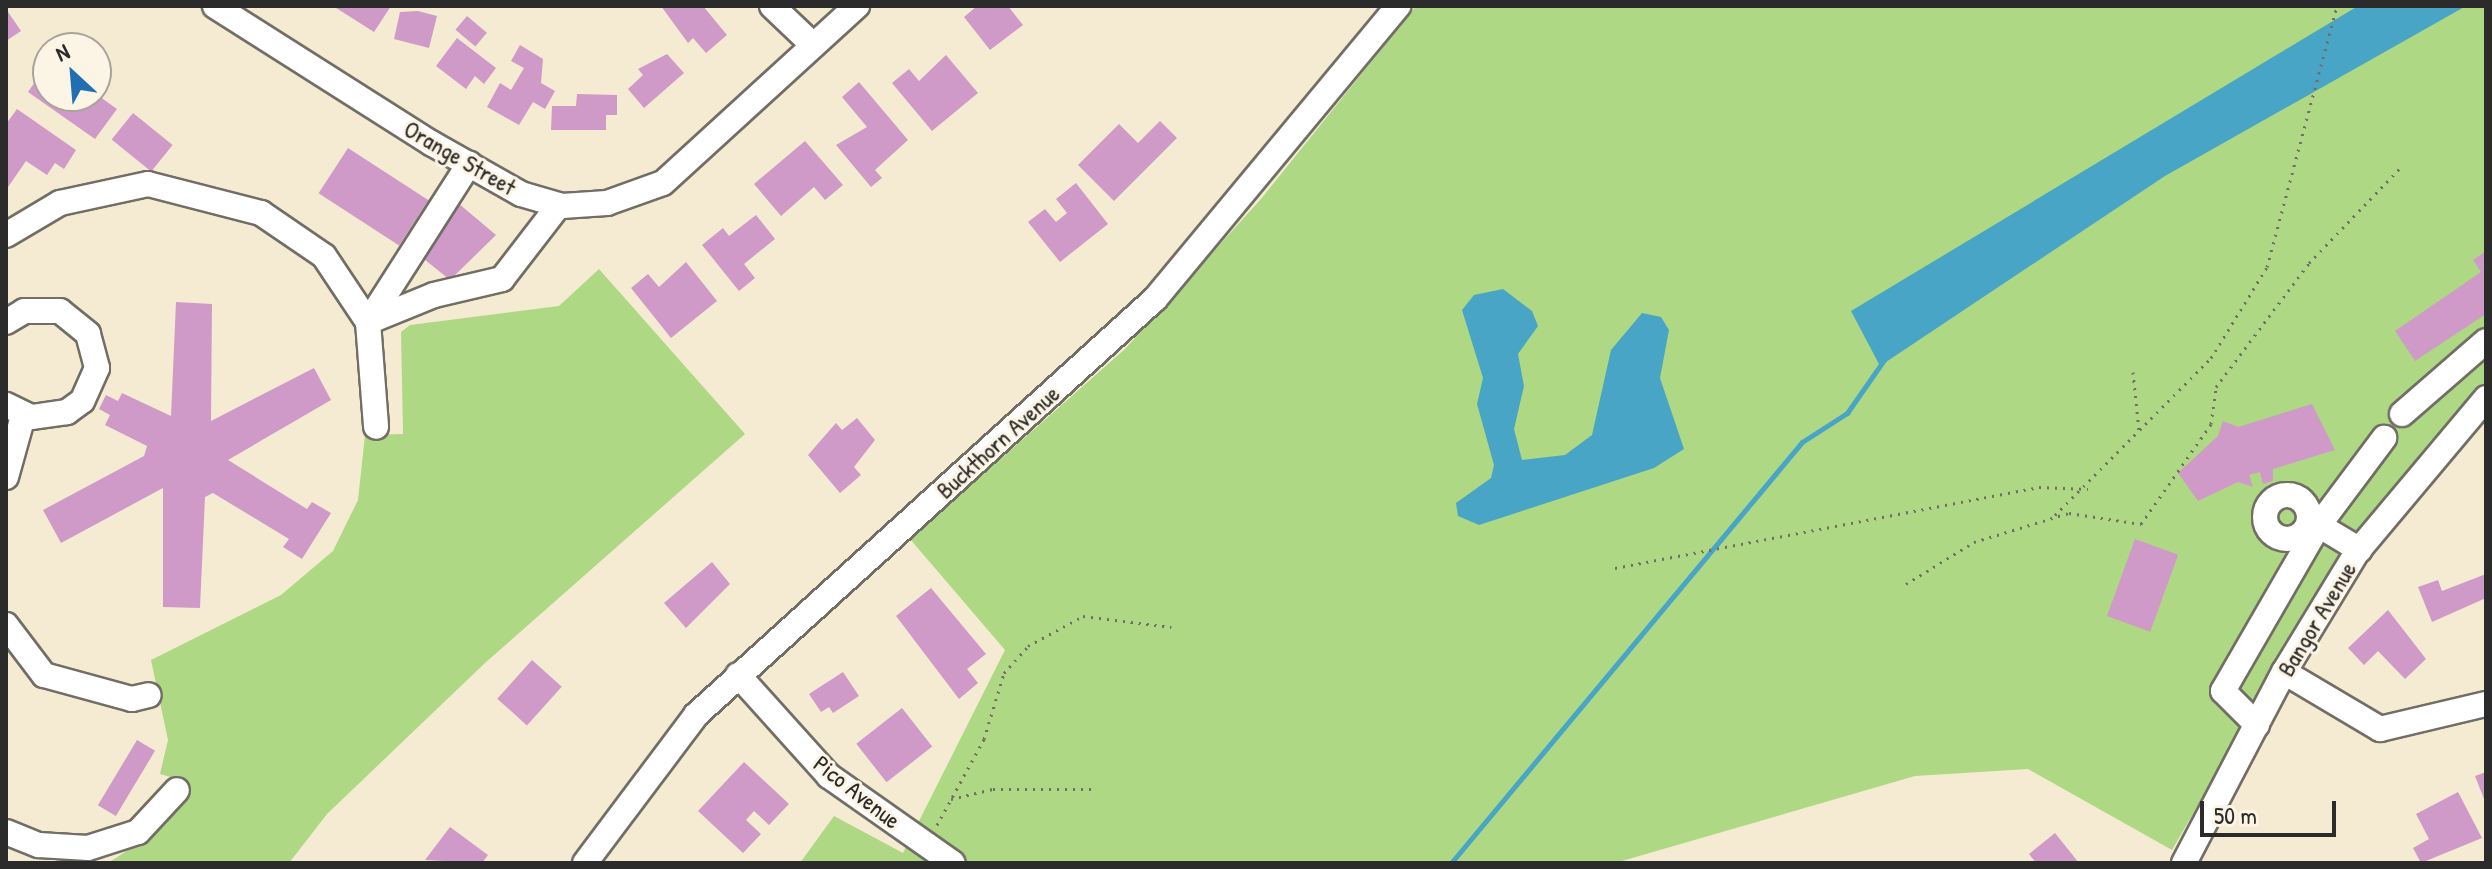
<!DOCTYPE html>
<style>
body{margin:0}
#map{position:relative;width:2492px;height:869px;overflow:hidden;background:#f5ebd3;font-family:"Patrick Hand",sans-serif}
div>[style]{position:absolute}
.green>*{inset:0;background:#aed884}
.water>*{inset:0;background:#48a5c6}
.stream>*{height:5px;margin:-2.5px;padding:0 2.5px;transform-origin:2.5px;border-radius:2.5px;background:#48a5c6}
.building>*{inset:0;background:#cf9ac7;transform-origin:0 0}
.path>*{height:3px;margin-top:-1.5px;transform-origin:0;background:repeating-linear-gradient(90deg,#726e66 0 2px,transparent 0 8px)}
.roads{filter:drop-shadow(2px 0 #726e66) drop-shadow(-2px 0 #726e66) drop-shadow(0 2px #726e66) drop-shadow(0 -2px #726e66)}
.minor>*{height:24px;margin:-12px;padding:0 12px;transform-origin:12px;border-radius:12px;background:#fff}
.minor>.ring{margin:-12px;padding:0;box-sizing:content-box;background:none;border:24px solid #fff;border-radius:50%}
span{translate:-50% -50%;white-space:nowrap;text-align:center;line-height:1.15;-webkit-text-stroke:6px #fcf5e5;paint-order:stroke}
.street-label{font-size:24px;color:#2b2b2b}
.frame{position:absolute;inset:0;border:8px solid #2b2b2b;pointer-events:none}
.north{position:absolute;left:32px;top:32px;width:80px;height:80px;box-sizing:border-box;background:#fcf5e5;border:2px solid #a8a49b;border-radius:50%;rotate:334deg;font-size:22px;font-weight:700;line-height:32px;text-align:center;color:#2b2b2b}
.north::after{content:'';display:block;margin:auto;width:28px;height:36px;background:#1f6fb2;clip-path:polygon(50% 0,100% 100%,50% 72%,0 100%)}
.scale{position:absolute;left:2200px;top:801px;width:136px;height:36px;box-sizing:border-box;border:4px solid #2b2b2b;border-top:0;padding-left:10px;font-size:24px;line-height:28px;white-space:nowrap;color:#2b2b2b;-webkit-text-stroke:6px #fcf5e5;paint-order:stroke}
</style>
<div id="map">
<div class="green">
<div style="clip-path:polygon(1416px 6px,2486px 6px,2486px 390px,2431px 441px,2346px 549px,2172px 850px,2028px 769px,1915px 776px,1615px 863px,800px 863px,834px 816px,903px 853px,1005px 650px,910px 539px,1125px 349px,1261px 199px)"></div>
<div style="clip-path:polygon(599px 269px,745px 434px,485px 663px,327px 814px,289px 863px,108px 863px,156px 832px,188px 782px,160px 774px,168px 740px,151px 660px,281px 595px,333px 551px,358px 500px,365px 435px,403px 434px,401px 332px,410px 325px,559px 306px)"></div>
</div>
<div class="water">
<div style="clip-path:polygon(2358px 6px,2466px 6px,2165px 176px,1880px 366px,1851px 311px)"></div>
<div style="clip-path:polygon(1503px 289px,1532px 311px,1538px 326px,1518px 354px,1524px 386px,1514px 429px,1522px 460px,1565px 455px,1592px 435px,1611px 350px,1642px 313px,1661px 317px,1669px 330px,1660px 378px,1684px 449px,1654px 468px,1479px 525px,1458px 516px,1456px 503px,1491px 478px,1494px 465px,1477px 404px,1483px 378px,1462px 310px,1474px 295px)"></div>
</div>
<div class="stream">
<div style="left:1451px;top:863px;width:548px;rotate:-50.18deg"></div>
<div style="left:1802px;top:442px;width:54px;rotate:-32.8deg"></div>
<div style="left:1847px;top:413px;width:65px;rotate:-55.1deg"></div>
</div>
<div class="building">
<div style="clip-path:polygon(333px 6px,391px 6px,374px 32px)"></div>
<div style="clip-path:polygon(661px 6px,703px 6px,727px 35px,706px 53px,693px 38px,688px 43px)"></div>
<div style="clip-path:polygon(977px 6px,1008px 6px,1023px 25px,990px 50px,964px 17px)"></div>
<div style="clip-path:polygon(6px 9px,21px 31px,6px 41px)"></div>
<div style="clip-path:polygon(418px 11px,437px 16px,429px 48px,394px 39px,400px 12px)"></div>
<div style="left:467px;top:16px;width:26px;height:18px;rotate:40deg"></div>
<div style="clip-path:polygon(457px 38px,496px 68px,484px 84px,475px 76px,466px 89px,436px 66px)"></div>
<div style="clip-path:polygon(520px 45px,543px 59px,541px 83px,555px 91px,545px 109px,533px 102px,519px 125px,487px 107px,500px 83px,511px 90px,524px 68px,511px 61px)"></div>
<div style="clip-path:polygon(667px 54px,684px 73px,644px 108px,628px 89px,643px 75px,638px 69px)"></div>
<div style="clip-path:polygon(946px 55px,978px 93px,932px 131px,892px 83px,909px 69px,919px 81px)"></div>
<div style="clip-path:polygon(48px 63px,48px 96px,96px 94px,117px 109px,95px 139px,28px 92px)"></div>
<div style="clip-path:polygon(859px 82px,908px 140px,875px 170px,882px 178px,871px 187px,836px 145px,867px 127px,842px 97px)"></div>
<div style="clip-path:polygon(577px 94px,617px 95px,617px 115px,606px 115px,606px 130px,551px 130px,552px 106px,576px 106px)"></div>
<div style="clip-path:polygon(17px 109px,76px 150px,64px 169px,55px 163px,47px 175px,26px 161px,6px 190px,6px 124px)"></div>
<div style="left:133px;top:113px;width:51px;height:34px;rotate:39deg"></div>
<div style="clip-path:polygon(1160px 121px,1177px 138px,1114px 201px,1078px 165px,1119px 124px,1138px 143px)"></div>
<div style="clip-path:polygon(805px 141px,843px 185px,825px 200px,814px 187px,781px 216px,754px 184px)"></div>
<div style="left:348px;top:148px;width:96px;height:54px;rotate:33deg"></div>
<div style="clip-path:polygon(1076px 183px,1108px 224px,1060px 262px,1028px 222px,1045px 209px,1056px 222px,1067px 213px,1056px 199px)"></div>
<div style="clip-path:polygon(458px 203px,496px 235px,450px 280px,424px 259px)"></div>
<div style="clip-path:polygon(756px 215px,775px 239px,744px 264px,755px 278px,739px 291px,702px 245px,723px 228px,729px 236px)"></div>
<div style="clip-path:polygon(2486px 251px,2486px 314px,2415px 361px,2395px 331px,2481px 272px,2473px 260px)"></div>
<div style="clip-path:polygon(686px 262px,717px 301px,671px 338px,631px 288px,648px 274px,659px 287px)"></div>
<div style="clip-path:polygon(176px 302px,212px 304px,211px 421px,314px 368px,331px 400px,228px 460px,307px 509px,312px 502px,331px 513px,302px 559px,283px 547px,289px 539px,213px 493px,205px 497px,200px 608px,163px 607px,163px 488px,61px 543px,43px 510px,144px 456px,147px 446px,105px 425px,110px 415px,99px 409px,106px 395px,118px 401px,122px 393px,171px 416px)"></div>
<div style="clip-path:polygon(2312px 404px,2335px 450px,2273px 469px,2273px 481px,2263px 484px,2260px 472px,2249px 475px,2253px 487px,2238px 482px,2198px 501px,2178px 473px,2218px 436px,2223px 421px,2238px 427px)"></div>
<div style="clip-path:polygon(857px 418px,875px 440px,854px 467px,861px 475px,840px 493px,808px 455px,836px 423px,842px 430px)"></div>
<div style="left:2135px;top:539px;width:46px;height:82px;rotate:20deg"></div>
<div style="clip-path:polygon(712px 562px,730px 584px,686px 628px,664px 603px)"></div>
<div style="clip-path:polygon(2486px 574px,2486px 598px,2432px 622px,2418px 587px,2438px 580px,2442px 591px)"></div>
<div style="clip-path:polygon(931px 588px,986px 654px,967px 669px,978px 683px,959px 699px,896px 616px)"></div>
<div style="clip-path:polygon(2388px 610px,2426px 659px,2405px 679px,2378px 651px,2364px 665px,2348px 648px)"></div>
<div style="left:532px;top:660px;width:40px;height:52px;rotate:42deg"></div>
<div style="clip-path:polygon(843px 672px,859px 696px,833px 713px,829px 707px,821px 712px,809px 694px)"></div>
<div style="left:902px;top:708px;width:49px;height:58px;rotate:52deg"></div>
<div style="left:137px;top:740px;width:21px;height:76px;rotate:31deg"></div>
<div style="clip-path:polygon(744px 762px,789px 804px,769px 825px,754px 811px,746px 820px,761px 834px,743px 853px,698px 811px)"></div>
<div style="clip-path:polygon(2486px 772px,2486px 804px,2475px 776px)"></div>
<div style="clip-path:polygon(2458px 792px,2482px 838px,2421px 863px,2413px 848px,2429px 839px,2416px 814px)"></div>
<div style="clip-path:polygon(450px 827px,488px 855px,482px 863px,425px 860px)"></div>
<div style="clip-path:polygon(2055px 833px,2079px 863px,2036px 863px,2029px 854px)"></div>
</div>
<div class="path">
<div style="left:2133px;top:372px;width:59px;rotate:84.2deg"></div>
<div style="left:2055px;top:515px;width:221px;rotate:-45.2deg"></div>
<div style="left:2211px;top:358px;width:107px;rotate:-58.4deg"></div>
<div style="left:2267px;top:267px;width:270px;rotate:-75deg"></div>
<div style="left:1615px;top:568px;width:432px;rotate:-10.8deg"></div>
<div style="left:2039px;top:487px;width:49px;rotate:2.3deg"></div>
<div style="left:1906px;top:584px;width:80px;rotate:-31.7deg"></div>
<div style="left:1974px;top:542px;width:99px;rotate:-17deg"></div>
<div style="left:2069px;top:513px;width:73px;rotate:8.7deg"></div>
<div style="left:2141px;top:524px;width:122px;rotate:-55deg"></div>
<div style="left:2211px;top:424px;width:37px;rotate:-82deg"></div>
<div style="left:2216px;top:387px;width:155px;rotate:-53.1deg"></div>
<div style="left:2309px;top:263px;width:133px;rotate:-46.2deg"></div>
<div style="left:951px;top:799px;width:43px;rotate:-13.4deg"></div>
<div style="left:993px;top:789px;width:101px"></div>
<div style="left:937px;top:825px;width:98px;rotate:-61.3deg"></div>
<div style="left:984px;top:739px;width:69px;rotate:-73.1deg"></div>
<div style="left:1004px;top:673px;width:36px;rotate:-48deg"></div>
<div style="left:1028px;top:646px;width:63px;rotate:-28.6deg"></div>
<div style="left:1083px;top:616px;width:89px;rotate:7.1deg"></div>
</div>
<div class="roads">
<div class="minor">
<div style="left:215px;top:6px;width:256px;rotate:32.4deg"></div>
<div style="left:431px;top:143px;width:103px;rotate:29.5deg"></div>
<div style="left:521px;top:194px;width:43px;rotate:16.3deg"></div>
<div style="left:562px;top:206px;width:45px;rotate:-3.8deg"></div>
<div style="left:607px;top:203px;width:59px;rotate:-19.7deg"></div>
<div style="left:663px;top:183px;width:263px;rotate:-42.4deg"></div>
<div style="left:772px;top:6px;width:57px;rotate:43.6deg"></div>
<div style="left:6px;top:235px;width:63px;rotate:-30.7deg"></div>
<div style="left:60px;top:203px;width:90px;rotate:-12.2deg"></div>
<div style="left:148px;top:184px;width:117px;rotate:14.4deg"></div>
<div style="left:261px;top:213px;width:76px;rotate:34.3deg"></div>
<div style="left:324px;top:256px;width:79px;rotate:56.3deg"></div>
<div style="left:368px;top:322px;width:105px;rotate:85.6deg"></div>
<div style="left:6px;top:322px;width:21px;rotate:-31deg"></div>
<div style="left:24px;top:311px;width:36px"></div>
<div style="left:60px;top:311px;width:36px;rotate:39deg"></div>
<div style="left:88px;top:334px;width:35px;rotate:75deg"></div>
<div style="left:97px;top:368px;width:36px;rotate:114deg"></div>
<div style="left:82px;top:401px;width:19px;rotate:144deg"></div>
<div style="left:67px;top:412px;width:36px;rotate:172deg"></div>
<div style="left:31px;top:417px;width:28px;rotate:-154deg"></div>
<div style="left:368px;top:322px;width:71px;rotate:-22.2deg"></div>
<div style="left:434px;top:295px;width:70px;rotate:-13.2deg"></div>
<div style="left:502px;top:279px;width:93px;rotate:-52.4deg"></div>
<div style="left:368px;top:322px;width:188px;rotate:-57.4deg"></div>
<div style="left:2402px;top:414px;width:111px;rotate:-41deg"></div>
<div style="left:6px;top:477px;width:63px;rotate:-74.4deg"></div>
<div class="ring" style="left:2265px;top:495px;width:20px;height:20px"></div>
<div style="left:2310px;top:520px;width:58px;rotate:31deg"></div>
<div style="left:6px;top:625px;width:63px;rotate:52.8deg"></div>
<div style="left:44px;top:675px;width:91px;rotate:15.3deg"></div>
<div style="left:132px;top:699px;width:17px;rotate:-13deg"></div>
<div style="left:2284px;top:672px;width:112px;rotate:30.7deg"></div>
<div style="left:2380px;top:729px;width:109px;rotate:-13.3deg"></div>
<div style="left:738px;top:675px;width:136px;rotate:48deg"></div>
<div style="left:829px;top:776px;width:151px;rotate:35.1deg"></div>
<div style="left:2257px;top:725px;width:48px;rotate:-135deg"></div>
<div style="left:2223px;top:691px;width:192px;rotate:-60deg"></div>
<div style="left:2319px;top:525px;width:109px;rotate:-53.2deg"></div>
<div style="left:6px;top:832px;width:35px;rotate:22deg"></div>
<div style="left:39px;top:845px;width:49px;rotate:3.5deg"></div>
<div style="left:88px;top:848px;width:52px;rotate:-17.7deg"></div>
<div style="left:138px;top:832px;width:57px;rotate:-47.1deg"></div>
<div style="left:585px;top:863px;width:185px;rotate:-53.1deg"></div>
<div style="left:696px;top:715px;width:619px;rotate:-42.19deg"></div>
<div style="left:1155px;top:299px;width:381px;rotate:-50.3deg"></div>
<div style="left:2184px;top:863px;width:216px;rotate:-62.4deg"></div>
<div style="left:2284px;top:672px;width:140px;rotate:-58.7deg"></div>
<div style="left:2357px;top:552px;width:201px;rotate:-50deg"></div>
</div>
</div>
<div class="street-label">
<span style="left:460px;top:158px;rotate:30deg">Orange Street</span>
<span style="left:998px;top:442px;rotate:-42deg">Buckthorn Avenue</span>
<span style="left:2317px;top:619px;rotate:-59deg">Bangor Avenue</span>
<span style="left:857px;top:792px;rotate:38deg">Pico Avenue</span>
</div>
<div class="frame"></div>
<div class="north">N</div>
<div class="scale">50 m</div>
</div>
